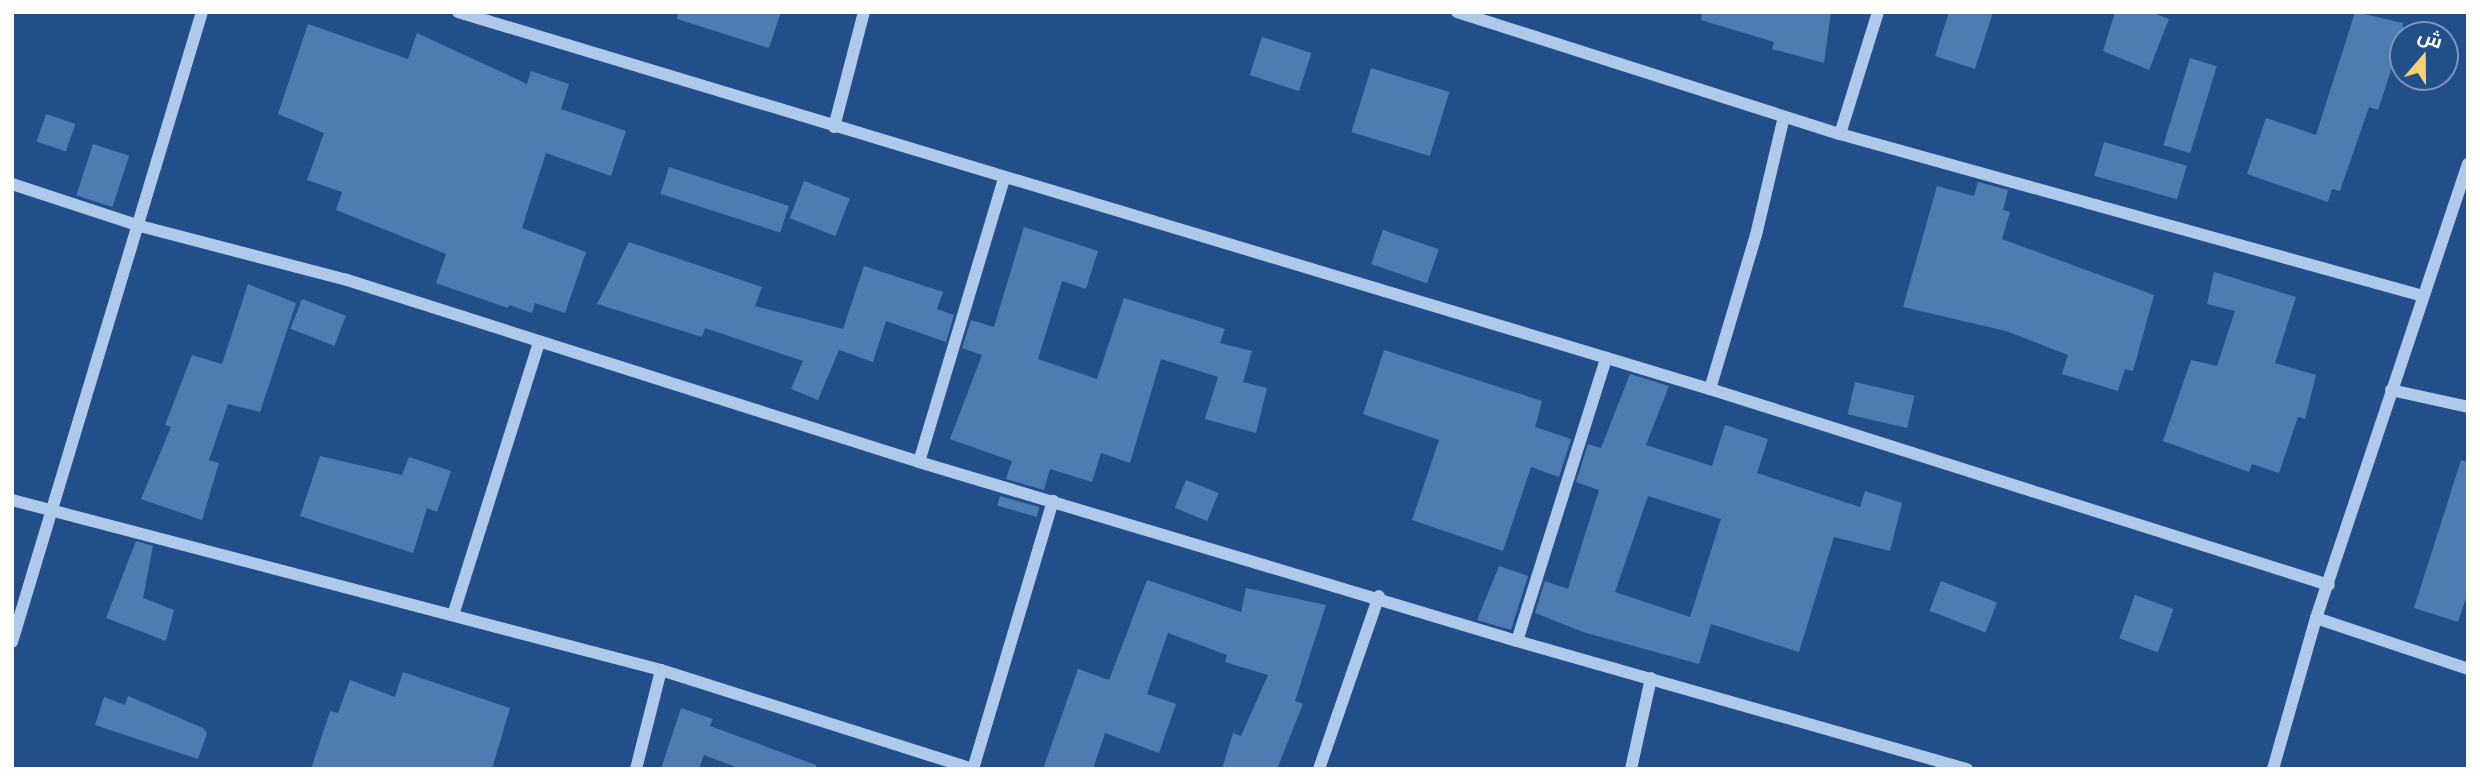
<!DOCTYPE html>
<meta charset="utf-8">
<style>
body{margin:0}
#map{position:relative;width:2480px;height:781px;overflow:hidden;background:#224f8a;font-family:"Open Sans",Cairo,sans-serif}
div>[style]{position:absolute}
.building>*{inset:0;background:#4f7bb3;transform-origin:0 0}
.minor>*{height:12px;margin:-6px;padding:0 6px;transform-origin:6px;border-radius:6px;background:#afc9eb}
span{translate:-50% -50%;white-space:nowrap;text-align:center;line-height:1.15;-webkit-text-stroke:7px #224f8a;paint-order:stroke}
.frame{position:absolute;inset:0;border:14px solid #fff;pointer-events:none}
.north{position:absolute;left:2389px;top:21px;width:70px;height:70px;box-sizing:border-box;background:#224f8a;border:2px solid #7a95b9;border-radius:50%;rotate:20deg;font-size:19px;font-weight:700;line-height:28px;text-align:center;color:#fff}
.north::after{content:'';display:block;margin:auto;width:24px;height:32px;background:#f7d171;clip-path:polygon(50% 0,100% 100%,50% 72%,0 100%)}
</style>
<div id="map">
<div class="building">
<div style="clip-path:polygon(678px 12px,781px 12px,769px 48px,677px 19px)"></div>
<div style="clip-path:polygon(1702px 12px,1831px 12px,1824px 63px,1772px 49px,1774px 42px,1701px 20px)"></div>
<div style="clip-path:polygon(1949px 12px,1993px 12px,1975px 69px,1935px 56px)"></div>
<div style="clip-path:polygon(2115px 12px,2151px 12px,2169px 19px,2149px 70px,2103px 51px)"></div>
<div style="clip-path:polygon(2355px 12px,2403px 23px,2403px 57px,2396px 55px,2378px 110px,2369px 107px,2340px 191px,2332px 189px,2328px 202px,2247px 174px,2266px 118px,2316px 135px)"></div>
<div style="clip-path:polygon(308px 24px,408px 59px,417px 33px,527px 84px,531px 71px,569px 84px,561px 109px,626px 131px,611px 176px,546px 153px,522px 228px,586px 252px,565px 313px,535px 303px,532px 313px,509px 305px,508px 308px,436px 283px,446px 254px,336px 210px,342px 192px,307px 180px,324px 133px,278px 114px)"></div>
<div style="left:1262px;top:37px;width:52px;height:40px;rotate:18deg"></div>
<div style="left:2190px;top:58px;width:28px;height:91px;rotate:17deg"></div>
<div style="left:1371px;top:68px;width:82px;height:67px;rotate:17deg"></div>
<div style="left:46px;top:114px;width:31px;height:29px;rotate:19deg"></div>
<div style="left:2104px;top:142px;width:86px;height:35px;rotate:16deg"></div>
<div style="left:93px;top:144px;width:38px;height:54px;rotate:18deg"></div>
<div style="left:669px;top:167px;width:126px;height:28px;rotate:18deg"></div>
<div style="left:804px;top:181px;width:49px;height:40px;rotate:21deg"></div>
<div style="clip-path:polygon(1978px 182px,2008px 190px,2003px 210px,2010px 212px,2002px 239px,2154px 295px,2133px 371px,2125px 369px,2118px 391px,2062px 374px,2068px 355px,2006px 331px,1903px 307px,1937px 186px,1974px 196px)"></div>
<div style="clip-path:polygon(1024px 227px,1098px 251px,1086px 289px,1062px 281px,1038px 359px,1097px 379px,1124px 298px,1225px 329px,1220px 343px,1252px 351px,1243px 382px,1267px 388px,1256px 433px,1205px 419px,1218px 377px,1161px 359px,1130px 463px,1101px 453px,1092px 482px,1050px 469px,1044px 490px,1006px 479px,1012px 461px,950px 439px,982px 355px,962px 348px,971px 320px,994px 327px)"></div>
<div style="left:1383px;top:230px;width:59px;height:36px;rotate:19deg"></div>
<div style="clip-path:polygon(629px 242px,762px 287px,755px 306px,843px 329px,864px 266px,943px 292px,937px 309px,954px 315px,946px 342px,886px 321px,873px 362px,839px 350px,818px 400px,791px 389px,803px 361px,705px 328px,702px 337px,597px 304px)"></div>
<div style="clip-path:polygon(2214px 272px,2296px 297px,2275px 363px,2316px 375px,2305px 419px,2298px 417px,2279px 473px,2252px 464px,2249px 472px,2163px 441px,2191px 360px,2217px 366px,2235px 311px,2207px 304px)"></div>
<div style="clip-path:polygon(248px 284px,296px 303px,260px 412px,228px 404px,209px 460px,219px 463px,202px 520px,141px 499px,171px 427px,165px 425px,192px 355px,222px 364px)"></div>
<div style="left:302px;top:299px;width:47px;height:32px;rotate:21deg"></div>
<div style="clip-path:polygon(1384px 350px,1542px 401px,1535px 427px,1571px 439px,1559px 477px,1531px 467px,1503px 551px,1412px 520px,1439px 440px,1363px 414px)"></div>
<div style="clip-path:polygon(evenodd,1630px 374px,1669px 386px,1646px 445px,1712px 466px,1725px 425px,1768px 439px,1757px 473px,1860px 507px,1865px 491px,1902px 503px,1890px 551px,1834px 537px,1799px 652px,1711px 624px,1699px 664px,1583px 632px,1535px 613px,1545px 581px,1568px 589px,1599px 490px,1576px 482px,1588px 444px,1601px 448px,1630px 374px,1648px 496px,1721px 519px,1690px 617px,1615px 592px,1648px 496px)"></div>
<div style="left:1855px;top:382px;width:61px;height:33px;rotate:13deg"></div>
<div style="clip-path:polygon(320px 456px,402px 475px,409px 457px,451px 471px,437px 512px,427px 508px,413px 553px,300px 516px)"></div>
<div style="clip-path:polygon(2461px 460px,2468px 462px,2468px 592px,2458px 622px,2414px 608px)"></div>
<div style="left:1186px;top:480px;width:35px;height:30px;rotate:22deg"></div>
<div style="left:1000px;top:496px;width:41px;height:10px;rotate:16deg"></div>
<div style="clip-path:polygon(136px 541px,153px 546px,143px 598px,174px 610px,166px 641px,106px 618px)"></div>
<div style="clip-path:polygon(1499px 566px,1528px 576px,1511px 630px,1477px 620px)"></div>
<div style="clip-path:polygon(1147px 580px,1241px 612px,1246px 588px,1326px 605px,1295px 701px,1303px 704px,1277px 769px,1222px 769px,1233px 733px,1241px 736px,1268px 675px,1225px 662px,1227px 655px,1168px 633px,1147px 694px,1176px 704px,1159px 753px,1105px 733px,1093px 769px,1043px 769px,1078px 669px,1109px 680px)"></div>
<div style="left:1941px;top:581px;width:60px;height:32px;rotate:21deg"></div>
<div style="left:2135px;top:595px;width:41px;height:46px;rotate:20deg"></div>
<div style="clip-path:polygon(403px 672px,510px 708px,492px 769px,311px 769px,330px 711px,338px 713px,350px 680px,395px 697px)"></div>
<div style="clip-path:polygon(128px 696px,203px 728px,207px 733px,198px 759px,95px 725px,104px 697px,125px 705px)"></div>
<div style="clip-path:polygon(681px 708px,713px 719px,710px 726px,816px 765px,816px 769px,741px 769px,704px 755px,699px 769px,661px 769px)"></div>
</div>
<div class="minor">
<div style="left:458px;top:12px;width:1308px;rotate:16.76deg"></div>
<div style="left:1710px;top:389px;width:649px;rotate:17.57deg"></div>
<div style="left:1457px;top:12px;width:402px;rotate:17.7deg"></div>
<div style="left:1840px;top:134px;width:605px;rotate:15.53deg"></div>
<div style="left:834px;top:127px;width:119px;rotate:-75.4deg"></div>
<div style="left:1840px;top:134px;width:128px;rotate:-72.7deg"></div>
<div style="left:12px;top:184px;width:135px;rotate:18.2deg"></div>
<div style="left:140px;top:226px;width:211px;rotate:14.6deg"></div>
<div style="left:344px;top:279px;width:603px;rotate:17.65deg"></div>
<div style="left:919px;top:462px;width:624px;rotate:16.66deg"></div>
<div style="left:1517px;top:641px;width:468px;rotate:15.9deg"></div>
<div style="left:1710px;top:389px;width:161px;rotate:-73.4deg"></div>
<div style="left:1756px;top:235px;width:121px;rotate:-76.7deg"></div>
<div style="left:2391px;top:390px;width:79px;rotate:12.4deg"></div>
<div style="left:919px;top:462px;width:295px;rotate:-73.3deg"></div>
<div style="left:12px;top:500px;width:671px;rotate:14.68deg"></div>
<div style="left:661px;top:670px;width:327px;rotate:17.6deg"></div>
<div style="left:454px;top:612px;width:283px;rotate:-72.5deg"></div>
<div style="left:2316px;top:618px;width:160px;rotate:18.5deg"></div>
<div style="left:1517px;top:641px;width:297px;rotate:-72.5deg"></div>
<div style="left:12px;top:642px;width:658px;rotate:-73.22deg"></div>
<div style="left:636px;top:769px;width:102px;rotate:-75.8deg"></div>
<div style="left:973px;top:769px;width:280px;rotate:-73.4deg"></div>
<div style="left:1319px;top:769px;width:183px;rotate:-70.9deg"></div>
<div style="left:1631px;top:769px;width:93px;rotate:-77.6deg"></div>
<div style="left:2273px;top:769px;width:157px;rotate:-74.1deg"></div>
<div style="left:2316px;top:618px;width:479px;rotate:-71.5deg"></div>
</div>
<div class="frame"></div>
<div class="north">ش</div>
</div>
